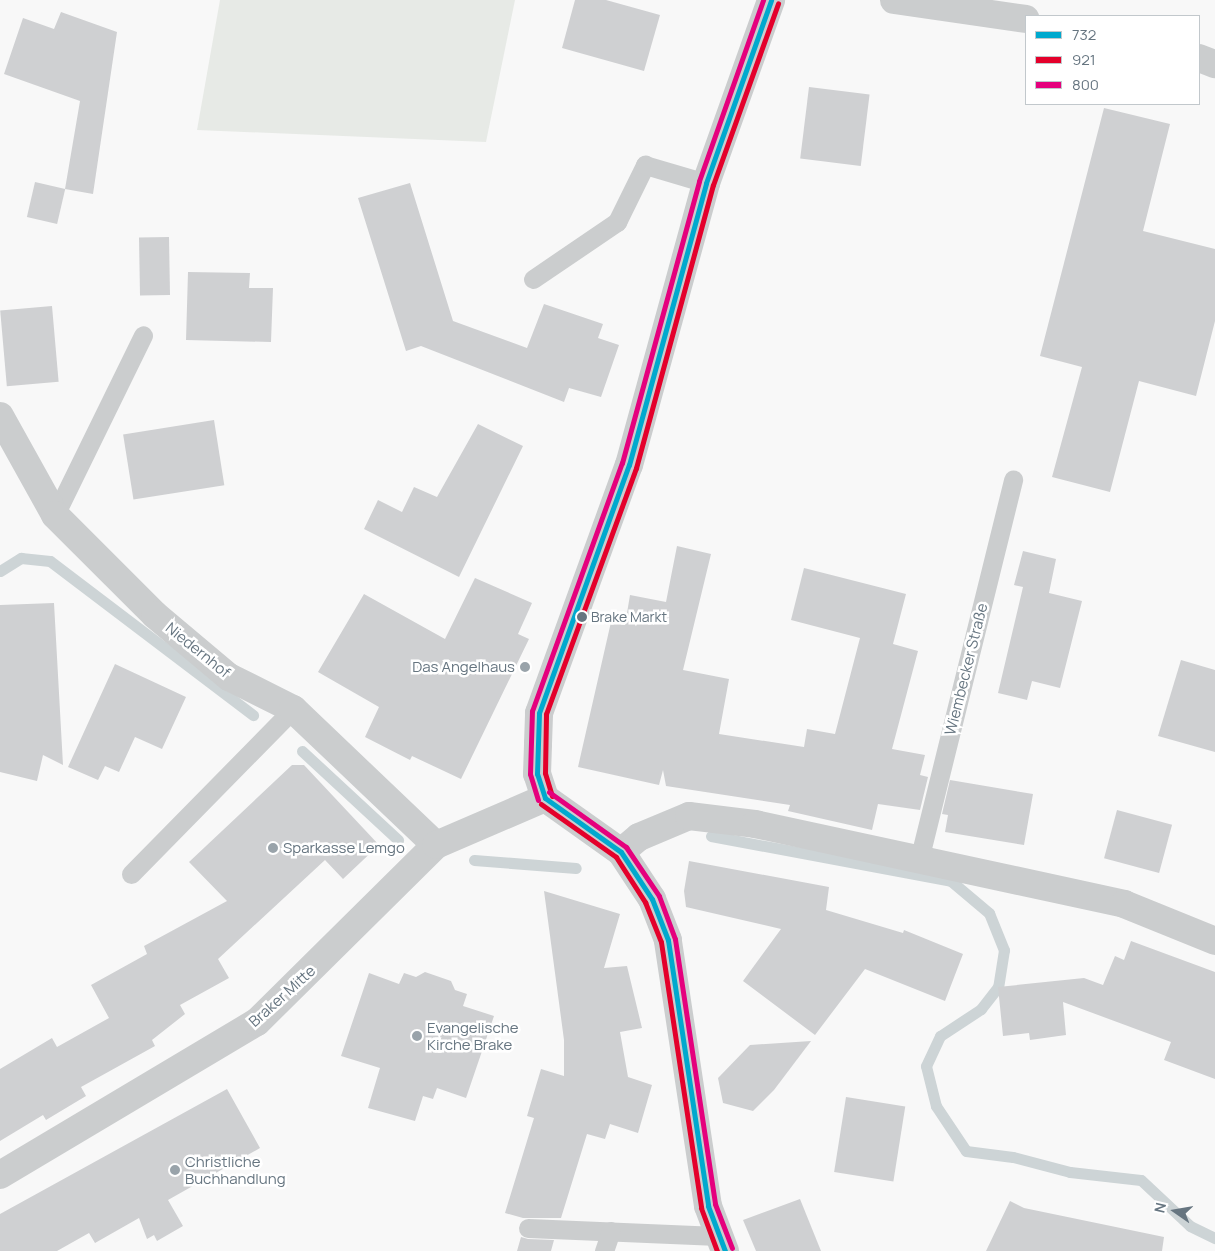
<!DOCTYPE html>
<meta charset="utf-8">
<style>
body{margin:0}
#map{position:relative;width:1215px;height:1251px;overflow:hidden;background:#f8f8f8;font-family:Manrope,sans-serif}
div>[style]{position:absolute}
.green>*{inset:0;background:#e7eae6}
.stream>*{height:11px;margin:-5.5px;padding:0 5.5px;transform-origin:5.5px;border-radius:5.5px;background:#cdd4d6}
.building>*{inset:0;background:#cfd0d2;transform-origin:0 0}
.service>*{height:19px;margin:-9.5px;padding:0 9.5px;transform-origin:9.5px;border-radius:9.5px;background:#cbcdce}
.minor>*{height:28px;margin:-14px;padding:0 14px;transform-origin:14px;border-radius:14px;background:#cbcdce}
.tertiary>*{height:28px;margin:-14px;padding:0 14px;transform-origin:14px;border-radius:14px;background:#cbcdce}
.bus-1>*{height:5px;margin:-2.5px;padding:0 2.5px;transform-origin:2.5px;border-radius:2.5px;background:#00a9ce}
.bus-2>*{height:5px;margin:-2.5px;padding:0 2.5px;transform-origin:2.5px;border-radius:2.5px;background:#e4002b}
.bus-3>*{height:5px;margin:-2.5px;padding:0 2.5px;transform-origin:2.5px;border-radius:2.5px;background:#e5007d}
.dots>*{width:14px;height:14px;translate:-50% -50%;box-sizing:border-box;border:2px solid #fff;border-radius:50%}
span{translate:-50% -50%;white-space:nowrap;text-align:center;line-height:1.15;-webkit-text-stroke:5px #fff;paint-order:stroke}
.bus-label{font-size:14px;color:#667580}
.left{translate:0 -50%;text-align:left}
.street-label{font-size:15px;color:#667580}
.poi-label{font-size:15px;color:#667580}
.right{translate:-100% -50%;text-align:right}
.legend{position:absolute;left:1025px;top:15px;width:175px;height:90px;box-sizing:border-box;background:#fff;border:1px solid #c2c8cc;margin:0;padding:6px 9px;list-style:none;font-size:15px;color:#667580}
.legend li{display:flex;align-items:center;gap:10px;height:25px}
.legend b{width:25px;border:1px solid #c2c8cc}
.north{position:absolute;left:1150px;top:1186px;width:50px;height:50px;-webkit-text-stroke:4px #fff;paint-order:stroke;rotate:283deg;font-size:14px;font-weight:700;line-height:20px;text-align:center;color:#667580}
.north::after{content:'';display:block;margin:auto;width:18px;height:22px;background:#667580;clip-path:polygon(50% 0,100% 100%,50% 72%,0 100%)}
</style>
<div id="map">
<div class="green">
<div style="clip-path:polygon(220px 0,515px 0,486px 142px,197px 130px)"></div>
</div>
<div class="stream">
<div style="left:0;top:571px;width:25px;rotate:-32deg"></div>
<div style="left:21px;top:558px;width:29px;rotate:6deg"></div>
<div style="left:50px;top:561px;width:255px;rotate:37.2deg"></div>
<div style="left:302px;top:751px;width:131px;rotate:42.8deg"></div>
<div style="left:711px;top:836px;width:244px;rotate:10.6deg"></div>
<div style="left:951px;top:881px;width:50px;rotate:40.1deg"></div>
<div style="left:989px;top:913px;width:40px;rotate:68deg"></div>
<div style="left:1004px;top:950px;width:37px;rotate:99deg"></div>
<div style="left:998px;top:987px;width:28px;rotate:128deg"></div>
<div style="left:981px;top:1009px;width:49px;rotate:146.6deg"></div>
<div style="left:940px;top:1036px;width:33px;rotate:115deg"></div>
<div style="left:926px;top:1066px;width:41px;rotate:76deg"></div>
<div style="left:936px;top:1106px;width:54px;rotate:56.3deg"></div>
<div style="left:966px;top:1151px;width:47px;rotate:7.3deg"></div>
<div style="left:1013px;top:1157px;width:59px;rotate:14.7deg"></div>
<div style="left:1070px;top:1172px;width:71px;rotate:6.4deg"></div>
<div style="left:1141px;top:1180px;width:67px;rotate:43.2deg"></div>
<div style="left:1190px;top:1226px;width:28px;rotate:26deg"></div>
<div style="left:474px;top:860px;width:102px;rotate:4.5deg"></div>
</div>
<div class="building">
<div style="clip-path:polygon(575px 0,606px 0,660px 15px,644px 71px,562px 48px)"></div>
<div style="clip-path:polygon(61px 12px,117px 32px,93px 194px,65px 189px,80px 101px,4px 74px,23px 18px,54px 29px)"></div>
<div style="left:809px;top:87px;width:61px;height:72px;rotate:7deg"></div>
<div style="clip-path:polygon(1104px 108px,1170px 124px,1143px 231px,1215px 249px,1215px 321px,1196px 396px,1139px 381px,1110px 492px,1052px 477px,1082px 367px,1040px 356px)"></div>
<div style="left:35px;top:182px;width:31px;height:36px;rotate:13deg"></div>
<div style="clip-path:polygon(410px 183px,453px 321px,527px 348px,544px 304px,603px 324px,598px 338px,619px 345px,601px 397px,569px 388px,564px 402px,421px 346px,406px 351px,358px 198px)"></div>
<div style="left:169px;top:237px;width:58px;height:30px;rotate:89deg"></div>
<div style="clip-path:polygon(188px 272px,250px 273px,249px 288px,273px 288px,271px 342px,186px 340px)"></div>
<div style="left:52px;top:306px;width:76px;height:52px;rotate:85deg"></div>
<div style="left:214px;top:420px;width:66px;height:92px;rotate:81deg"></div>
<div style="clip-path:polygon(478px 424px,523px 446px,459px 577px,364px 529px,378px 500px,402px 512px,414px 487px,437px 497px)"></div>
<div style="clip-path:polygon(677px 546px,711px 554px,683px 670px,729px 679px,719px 734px,804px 747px,807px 729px,835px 734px,860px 638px,791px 620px,804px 568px,906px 594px,893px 644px,918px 651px,892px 749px,925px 755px,920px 775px,928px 777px,920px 810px,878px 804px,872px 830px,788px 811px,790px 805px,666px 786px,663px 770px,659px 785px,578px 767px,611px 622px,625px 625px,630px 595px,666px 602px)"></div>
<div style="clip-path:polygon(1023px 551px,1056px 559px,1049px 593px,1082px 601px,1060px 688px,1032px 681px,1027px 700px,998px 693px,1023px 587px,1014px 585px)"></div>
<div style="clip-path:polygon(475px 578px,532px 603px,518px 634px,529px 639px,461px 779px,412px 756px,410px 760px,365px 737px,379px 707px,318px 672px,364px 594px,445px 639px)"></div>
<div style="clip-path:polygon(54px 603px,63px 765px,43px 755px,37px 781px,0 772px,0 605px)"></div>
<div style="clip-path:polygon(1181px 660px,1215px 670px,1215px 752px,1158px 736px)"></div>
<div style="clip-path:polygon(115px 664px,186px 697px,162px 749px,135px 737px,119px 772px,105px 766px,98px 780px,68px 767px)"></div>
<div style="clip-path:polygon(292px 765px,304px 765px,379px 845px,343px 879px,325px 860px,218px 959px,229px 978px,180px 1005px,185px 1014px,152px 1040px,155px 1046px,81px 1087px,86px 1096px,46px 1120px,43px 1115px,0 1141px,0 1069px,52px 1038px,57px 1047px,109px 1018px,91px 985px,147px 954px,144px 946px,227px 901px,189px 862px)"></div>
<div style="clip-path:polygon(950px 780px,1033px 794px,1024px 845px,945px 832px,948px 815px,942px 814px)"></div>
<div style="left:1117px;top:810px;width:57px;height:50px;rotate:15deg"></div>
<div style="clip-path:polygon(689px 861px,829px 887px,826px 910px,903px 933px,904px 930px,963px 954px,945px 1001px,865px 969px,815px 1035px,743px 981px,781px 929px,686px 907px,684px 891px)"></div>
<div style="clip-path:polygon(544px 891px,620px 914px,604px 968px,627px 966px,642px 1028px,620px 1032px,628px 1077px,652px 1085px,638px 1133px,610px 1124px,605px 1139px,587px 1134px,561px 1218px,523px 1218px,505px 1213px,534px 1118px,527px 1116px,541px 1069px,564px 1076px,564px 1040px)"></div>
<div style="clip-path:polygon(1131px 941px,1215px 972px,1215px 1079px,1164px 1060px,1171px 1042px,1063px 1002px,1066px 1035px,1030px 1040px,1029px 1033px,1003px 1036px,998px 987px,1084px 978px,1103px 985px,1115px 956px,1124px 960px)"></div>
<div style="clip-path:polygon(425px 972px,451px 981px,455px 990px,467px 994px,463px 1006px,494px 1016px,466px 1098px,437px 1088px,433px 1099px,423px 1096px,415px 1121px,368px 1108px,380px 1068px,341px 1056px,369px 973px,399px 984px,404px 973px,416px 977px)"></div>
<div style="clip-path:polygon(811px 1041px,774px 1090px,753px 1111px,723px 1103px,718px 1078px,750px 1045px)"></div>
<div style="clip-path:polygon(227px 1089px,260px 1148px,168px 1200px,183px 1226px,157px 1241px,154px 1235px,147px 1239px,139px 1218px,95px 1243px,89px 1233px,57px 1251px,0 1251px,0 1214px)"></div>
<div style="left:846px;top:1097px;width:60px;height:76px;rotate:9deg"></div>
<div style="clip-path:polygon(800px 1199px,821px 1251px,756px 1251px,743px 1220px)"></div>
<div style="clip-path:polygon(1010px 1201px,1024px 1208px,1164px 1237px,1162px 1251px,986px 1251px)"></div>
<div style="clip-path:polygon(521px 1237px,528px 1239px,554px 1240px,551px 1251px,517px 1251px)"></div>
</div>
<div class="service">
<div style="left:533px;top:279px;width:102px;rotate:-34.2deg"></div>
<div style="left:617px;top:222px;width:64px;rotate:-63.8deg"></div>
<div style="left:645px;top:165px;width:64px;rotate:16.4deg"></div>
<div style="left:55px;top:515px;width:200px;rotate:-63.9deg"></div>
<div style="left:919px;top:860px;width:392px;rotate:-76.1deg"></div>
<div style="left:131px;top:874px;width:231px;rotate:-45.5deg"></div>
<div style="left:528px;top:1228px;width:190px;rotate:2.4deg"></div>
<div style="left:604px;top:1251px;width:21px;rotate:-71deg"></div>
</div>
<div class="minor">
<div style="left:894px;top:0;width:133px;rotate:8.2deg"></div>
<div style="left:1199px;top:58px;width:17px;rotate:21deg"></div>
<div style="left:0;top:416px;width:113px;rotate:60.9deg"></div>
<div style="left:55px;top:515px;width:141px;rotate:45deg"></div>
<div style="left:155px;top:615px;width:97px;rotate:40deg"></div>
<div style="left:229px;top:677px;width:72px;rotate:26.6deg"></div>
<div style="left:293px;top:709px;width:197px;rotate:43.6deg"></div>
<div style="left:621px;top:852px;width:23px;rotate:-40deg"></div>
<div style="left:639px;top:837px;width:54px;rotate:-22.8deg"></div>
<div style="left:689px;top:816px;width:66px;rotate:6.9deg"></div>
<div style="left:755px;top:824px;width:378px;rotate:12.2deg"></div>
<div style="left:1124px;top:904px;width:98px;rotate:22.1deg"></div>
<div style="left:0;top:1175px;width:299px;rotate:-30.8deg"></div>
<div style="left:257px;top:1022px;width:252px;rotate:-44.7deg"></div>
<div style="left:436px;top:845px;width:119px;rotate:-23.3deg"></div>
</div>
<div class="tertiary">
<div style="left:725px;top:1251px;width:48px;rotate:-110.7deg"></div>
<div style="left:708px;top:1206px;width:269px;rotate:-98.6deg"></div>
<div style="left:668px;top:940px;width:44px;rotate:-111.3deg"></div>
<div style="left:652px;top:899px;width:56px;rotate:-123.4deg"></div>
<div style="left:621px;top:852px;width:93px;rotate:-144.6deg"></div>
<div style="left:545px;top:798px;width:25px;rotate:-108deg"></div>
<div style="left:537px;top:774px;width:30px;rotate:-88deg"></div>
<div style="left:538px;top:744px;width:31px;rotate:-88deg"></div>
<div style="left:539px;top:713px;width:264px;rotate:-70.1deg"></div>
<div style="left:629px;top:465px;width:292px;rotate:-74.7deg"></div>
<div style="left:706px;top:183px;width:194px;rotate:-70.4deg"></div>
</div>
<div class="bus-1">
<div style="left:545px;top:798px;width:25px;rotate:-108deg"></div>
<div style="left:537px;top:774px;width:61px;rotate:-88.1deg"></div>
<div style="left:539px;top:713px;width:264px;rotate:-70.1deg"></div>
<div style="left:629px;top:465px;width:292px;rotate:-74.7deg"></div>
<div style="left:706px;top:183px;width:194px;rotate:-70.4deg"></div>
<div style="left:545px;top:798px;width:93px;rotate:35.4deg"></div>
<div style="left:621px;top:852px;width:56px;rotate:56.6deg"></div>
<div style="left:652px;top:899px;width:44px;rotate:68.7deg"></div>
<div style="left:668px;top:940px;width:269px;rotate:81.4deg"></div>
<div style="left:708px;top:1206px;width:48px;rotate:69.3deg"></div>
</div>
<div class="bus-2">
<div style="left:552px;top:796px;width:24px;rotate:-107deg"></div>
<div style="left:545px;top:773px;width:59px;rotate:-89deg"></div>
<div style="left:546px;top:714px;width:262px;rotate:-69.9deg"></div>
<div style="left:636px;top:468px;width:293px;rotate:-74.8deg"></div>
<div style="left:713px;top:185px;width:193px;rotate:-70.3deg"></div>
<div style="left:541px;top:804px;width:92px;rotate:35.2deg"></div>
<div style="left:616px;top:857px;width:54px;rotate:57.2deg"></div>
<div style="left:645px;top:902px;width:43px;rotate:68.2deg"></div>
<div style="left:661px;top:942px;width:269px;rotate:81.4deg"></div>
<div style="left:701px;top:1208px;width:46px;rotate:69.6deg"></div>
</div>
<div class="bus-3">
<div style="left:549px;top:792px;width:95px;rotate:35.5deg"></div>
<div style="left:626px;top:847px;width:59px;rotate:56deg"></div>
<div style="left:659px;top:896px;width:46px;rotate:69.6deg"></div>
<div style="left:675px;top:939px;width:268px;rotate:81.4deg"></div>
<div style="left:715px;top:1204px;width:47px;rotate:68.9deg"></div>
<div style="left:538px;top:800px;width:27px;rotate:-107deg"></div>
<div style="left:530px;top:774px;width:63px;rotate:-88.2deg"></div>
<div style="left:532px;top:711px;width:264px;rotate:-70.1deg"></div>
<div style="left:622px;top:463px;width:292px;rotate:-74.7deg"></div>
<div style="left:699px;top:181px;width:192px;rotate:-70.5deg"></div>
</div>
<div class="dots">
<div style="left:582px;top:617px;background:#667580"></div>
<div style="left:525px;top:667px;background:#99a3aa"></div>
<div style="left:273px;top:848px;background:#99a3aa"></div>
<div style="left:417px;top:1036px;background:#99a3aa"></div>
<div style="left:175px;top:1170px;background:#99a3aa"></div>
</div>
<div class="bus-label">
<span class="left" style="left:591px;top:617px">Brake Markt</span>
</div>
<div class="street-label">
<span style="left:198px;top:650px;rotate:39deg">Niedernhof</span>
<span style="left:966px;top:669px;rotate:-76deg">Wiembecker Straße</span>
<span style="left:282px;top:996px;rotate:-42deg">Braker Mitte</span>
</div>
<div class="poi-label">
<span class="right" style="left:515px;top:667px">Das Angelhaus</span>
<span class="left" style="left:283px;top:848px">Sparkasse Lemgo</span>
<span class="left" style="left:427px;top:1036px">Evangelische<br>Kirche Brake</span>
<span class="left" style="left:185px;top:1170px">Christliche<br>Buchhandlung</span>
</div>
<ul class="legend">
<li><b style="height:6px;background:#00a9ce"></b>732</li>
<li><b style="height:6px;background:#e4002b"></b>921</li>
<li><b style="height:6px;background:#e5007d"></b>800</li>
</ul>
<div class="north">N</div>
</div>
